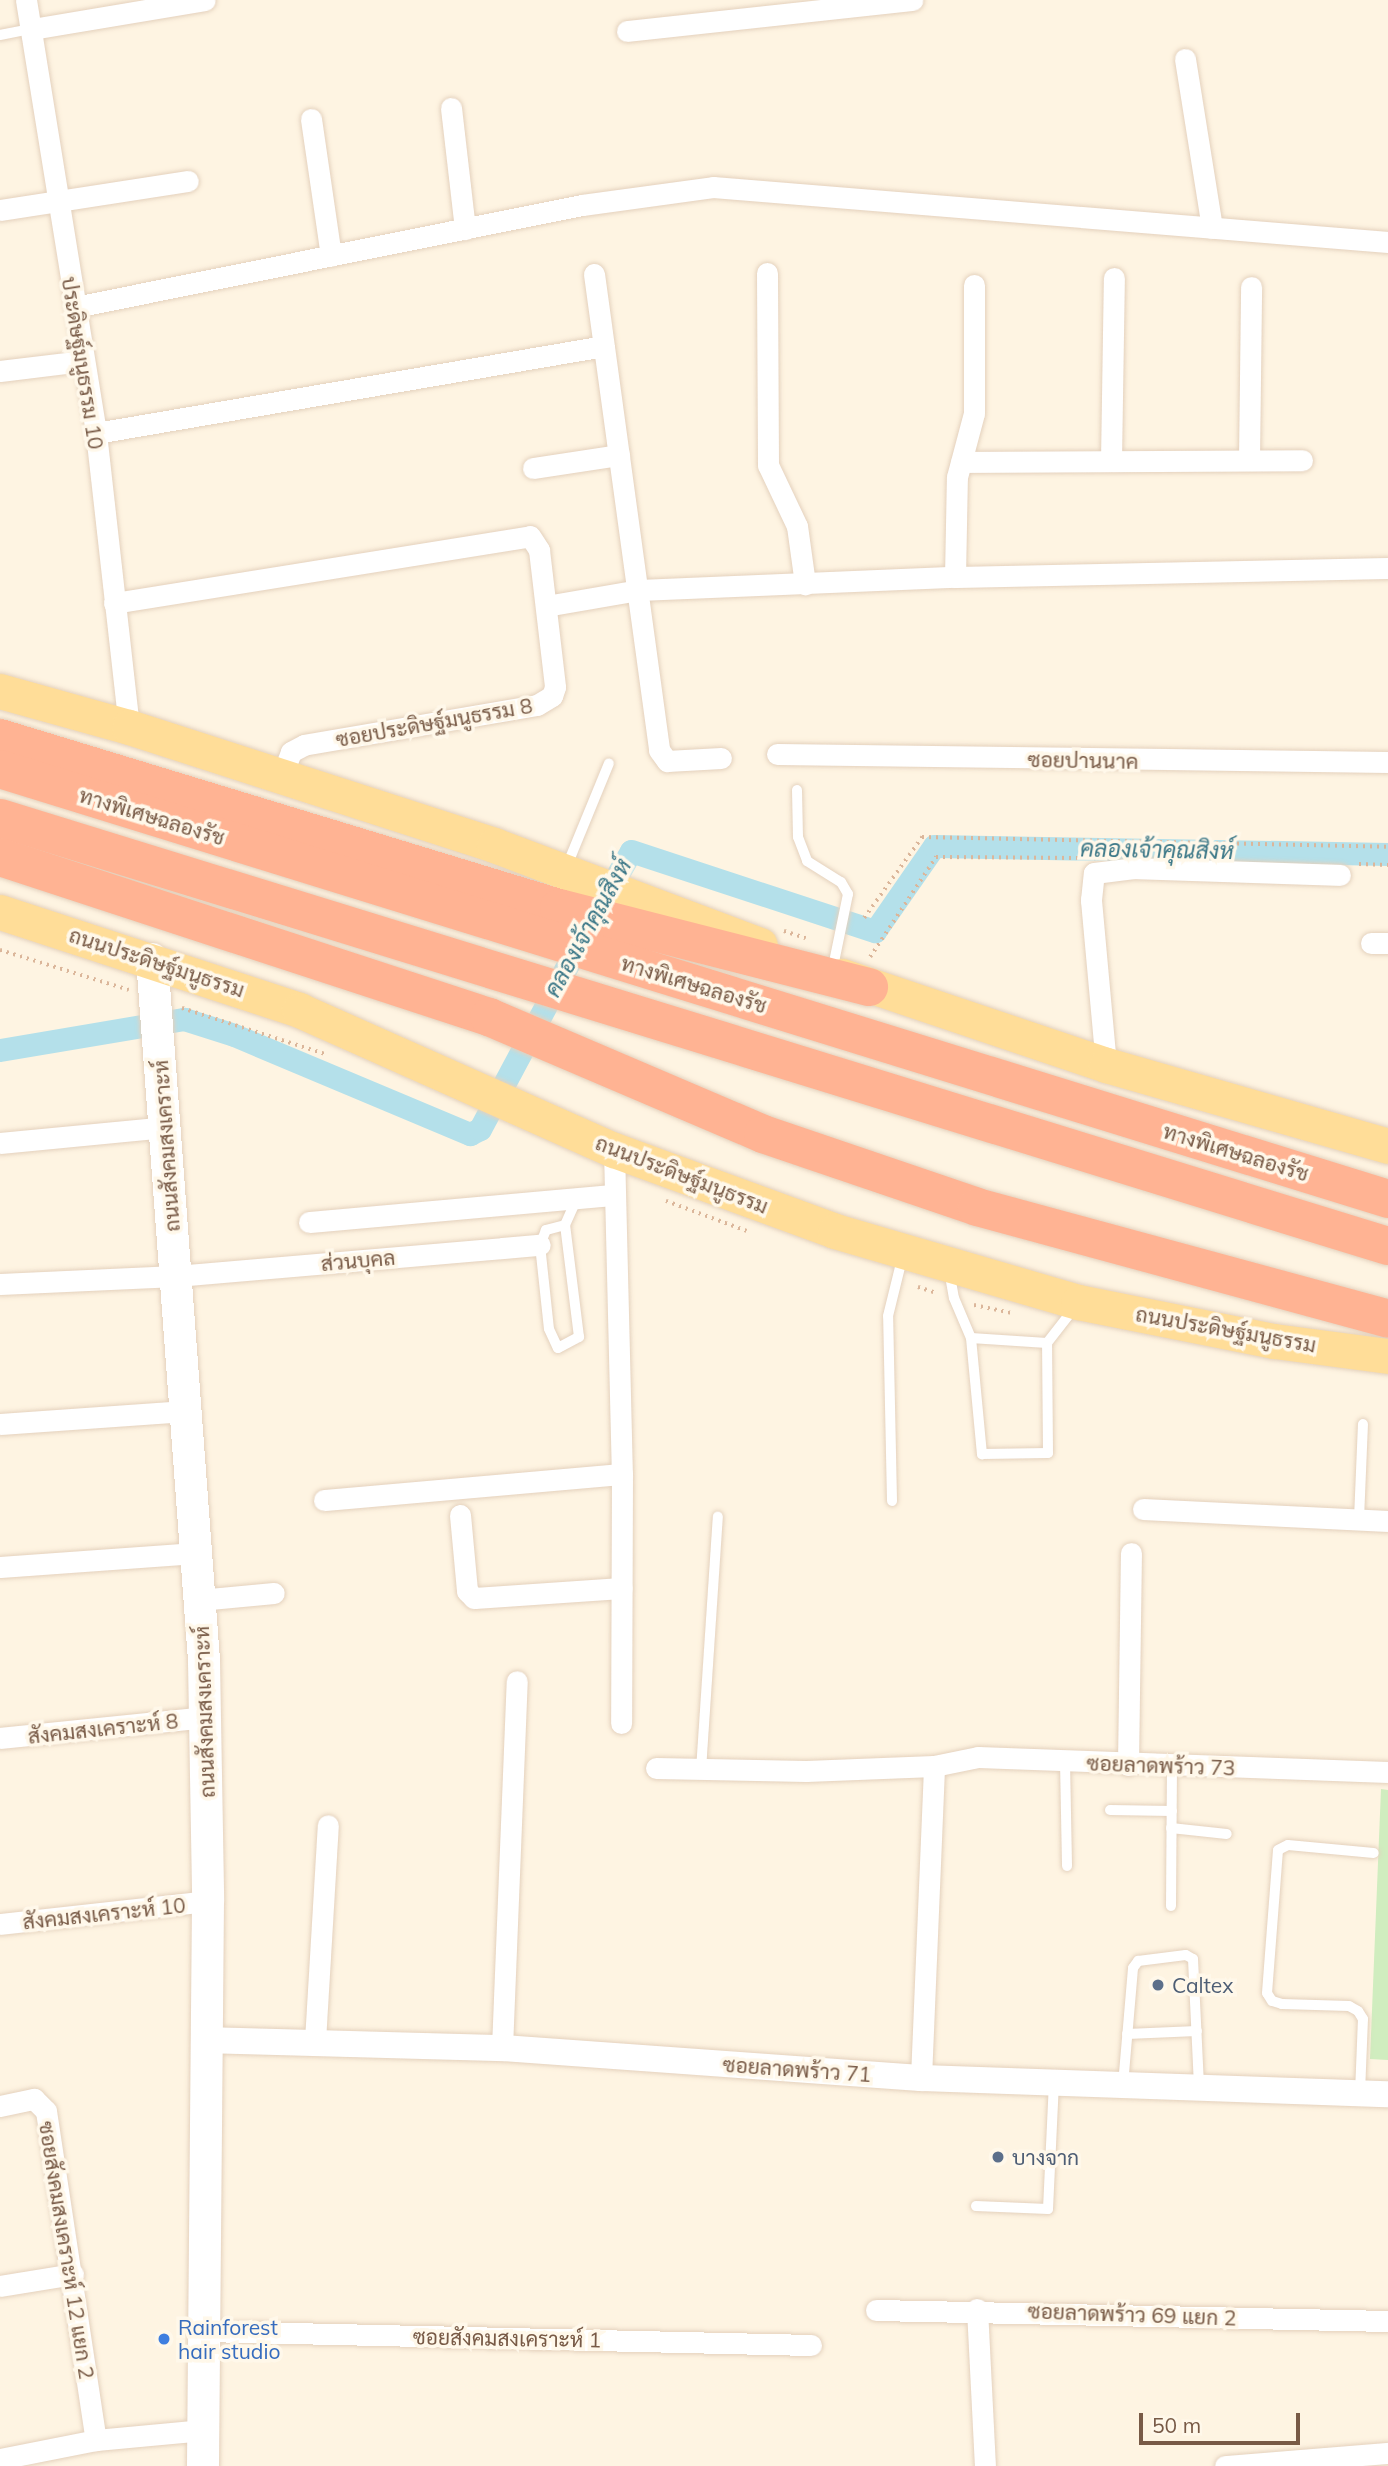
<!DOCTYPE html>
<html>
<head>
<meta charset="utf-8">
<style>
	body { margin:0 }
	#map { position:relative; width:1388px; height:2466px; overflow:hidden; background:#fef4e2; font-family:Mulish,Sarabun,sans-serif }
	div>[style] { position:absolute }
	.green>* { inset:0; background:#d0edbf }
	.canal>* { height:23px; margin:-11.5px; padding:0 11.5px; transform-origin:11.5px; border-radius:11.5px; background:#b4e0ea }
	.path>* { height:3.5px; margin-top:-1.75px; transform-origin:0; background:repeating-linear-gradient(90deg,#dbb69a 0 2px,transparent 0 7px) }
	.roads { filter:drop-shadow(0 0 2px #e4d1bd) drop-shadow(0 0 2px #e4d1bd) }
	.service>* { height:10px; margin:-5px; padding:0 5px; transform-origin:5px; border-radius:5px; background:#fff }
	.minor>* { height:21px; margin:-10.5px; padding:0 10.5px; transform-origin:10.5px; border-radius:10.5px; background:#fff }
	.tertiary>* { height:26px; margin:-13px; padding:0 13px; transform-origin:13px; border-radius:13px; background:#fff }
	.secondary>* { height:32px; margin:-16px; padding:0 16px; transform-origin:16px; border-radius:16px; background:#fff }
	.primary>* { height:35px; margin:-17.5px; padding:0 17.5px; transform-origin:17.5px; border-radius:17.5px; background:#ffdd98 }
	.motorway>* { height:38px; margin:-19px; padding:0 19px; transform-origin:19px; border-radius:19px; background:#ffb393 }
	.dots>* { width:19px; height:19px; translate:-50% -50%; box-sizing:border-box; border:4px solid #fff8ea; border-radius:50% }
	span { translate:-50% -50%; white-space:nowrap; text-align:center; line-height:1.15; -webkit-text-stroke:7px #fff8ea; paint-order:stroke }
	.street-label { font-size:21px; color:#785a46 }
	.service-label { font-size:21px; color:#4e5e75 }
	.left { translate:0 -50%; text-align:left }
	.shop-label { font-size:21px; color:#366cbe }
	.water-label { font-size:23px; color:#3b7787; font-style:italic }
	.scale { position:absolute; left:1139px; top:2413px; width:161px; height:32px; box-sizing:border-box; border:4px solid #785a46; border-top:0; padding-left:9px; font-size:21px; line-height:24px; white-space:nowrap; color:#785a46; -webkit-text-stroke:5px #fff8ea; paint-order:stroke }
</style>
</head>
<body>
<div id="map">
	<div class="green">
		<i style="clip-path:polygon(1381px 1789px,1388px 1790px,1388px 2060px,1370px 2059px)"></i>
	</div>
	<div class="canal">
		<i style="left:603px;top:900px;width:56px;rotate:-60.3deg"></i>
		<i style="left:631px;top:851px;width:257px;rotate:18.2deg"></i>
		<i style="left:875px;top:931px;width:103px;rotate:-55.2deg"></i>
		<i style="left:934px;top:846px;width:454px;rotate:1deg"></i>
		<i style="left:0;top:1050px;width:187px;rotate:-9.6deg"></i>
		<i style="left:184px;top:1019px;width:52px;rotate:17.7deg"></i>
		<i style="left:234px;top:1035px;width:256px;rotate:22.8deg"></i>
		<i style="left:470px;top:1134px;width:11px;rotate:-27deg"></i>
		<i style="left:480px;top:1129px;width:214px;rotate:-61.9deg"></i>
	</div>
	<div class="path">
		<i style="left:1359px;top:864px;width:29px;rotate:2deg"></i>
		<i style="left:864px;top:918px;width:100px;rotate:-54.4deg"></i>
		<i style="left:922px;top:837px;width:466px;rotate:1.2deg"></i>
		<i style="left:784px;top:931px;width:23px;rotate:18deg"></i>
		<i style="left:0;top:950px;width:135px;rotate:17.2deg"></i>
		<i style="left:870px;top:957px;width:120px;rotate:-56.6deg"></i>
		<i style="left:936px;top:857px;width:142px;rotate:0.4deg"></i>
		<i style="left:182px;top:1008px;width:150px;rotate:17.8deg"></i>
		<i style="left:666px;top:1201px;width:86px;rotate:20.3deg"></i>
		<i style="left:918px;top:1287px;width:20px;rotate:18deg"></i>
		<i style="left:974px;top:1305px;width:38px;rotate:12deg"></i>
	</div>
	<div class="roads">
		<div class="service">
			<i style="left:0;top:35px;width:33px;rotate:-11deg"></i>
			<i style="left:797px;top:790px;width:47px;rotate:88.8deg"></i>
			<i style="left:798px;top:837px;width:26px;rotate:69deg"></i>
			<i style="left:807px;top:861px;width:40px;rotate:32deg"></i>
			<i style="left:841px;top:882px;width:14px;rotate:60deg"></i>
			<i style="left:848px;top:894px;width:80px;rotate:101.6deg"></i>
			<i style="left:566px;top:868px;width:113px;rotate:-67.7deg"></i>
			<i style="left:565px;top:1225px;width:20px;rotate:165deg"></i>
			<i style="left:546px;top:1230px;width:16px;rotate:112deg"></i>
			<i style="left:540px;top:1245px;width:84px;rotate:83.9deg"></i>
			<i style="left:549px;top:1329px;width:21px;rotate:65deg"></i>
			<i style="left:558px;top:1348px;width:24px;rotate:-28deg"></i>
			<i style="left:579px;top:1337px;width:113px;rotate:-97.1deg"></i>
			<i style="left:565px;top:1225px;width:30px;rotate:-66deg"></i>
			<i style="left:949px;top:1270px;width:28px;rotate:80deg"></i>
			<i style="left:954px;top:1298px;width:43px;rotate:67deg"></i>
			<i style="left:971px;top:1338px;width:76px;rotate:3.8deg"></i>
			<i style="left:1047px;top:1343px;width:46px;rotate:-52.1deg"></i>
			<i style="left:971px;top:1338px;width:117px;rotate:84.6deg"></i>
			<i style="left:982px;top:1454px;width:66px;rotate:-0.9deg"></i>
			<i style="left:1048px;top:1453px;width:110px;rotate:-90.5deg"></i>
			<i style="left:892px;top:1501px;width:185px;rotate:-91.2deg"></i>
			<i style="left:888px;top:1316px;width:63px;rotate:-76.2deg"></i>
			<i style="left:1359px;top:1519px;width:95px;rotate:-87.6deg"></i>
			<i style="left:1065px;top:1761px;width:105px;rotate:88.9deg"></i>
			<i style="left:701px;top:1770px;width:254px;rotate:-86.2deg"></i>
			<i style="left:1110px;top:1810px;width:62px;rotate:0.9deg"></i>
			<i style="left:1171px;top:1828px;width:56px;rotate:6.1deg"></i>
			<i style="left:1171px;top:1906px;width:140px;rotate:-89.6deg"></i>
			<i style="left:1127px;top:2034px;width:70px;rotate:-2.5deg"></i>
			<i style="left:1123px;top:2085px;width:117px;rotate:-85.1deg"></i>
			<i style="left:1133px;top:1968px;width:9px;rotate:-54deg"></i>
			<i style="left:1138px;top:1961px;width:48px;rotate:-7.1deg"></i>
			<i style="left:1186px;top:1955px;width:8px;rotate:30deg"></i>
			<i style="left:1193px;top:1959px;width:128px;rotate:87.3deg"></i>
			<i style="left:1360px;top:2093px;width:74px;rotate:-87.7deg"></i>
			<i style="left:1363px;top:2019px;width:9px;rotate:-122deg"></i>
			<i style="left:1358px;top:2011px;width:10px;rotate:-151deg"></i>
			<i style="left:1349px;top:2006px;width:67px;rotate:-178.3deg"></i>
			<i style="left:1282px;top:2004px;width:10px;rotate:-163deg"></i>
			<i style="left:1272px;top:2001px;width:9px;rotate:-122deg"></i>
			<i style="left:1267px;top:1993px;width:143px;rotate:-85.6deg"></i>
			<i style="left:1278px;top:1850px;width:11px;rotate:-27deg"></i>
			<i style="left:1288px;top:1845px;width:86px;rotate:5.3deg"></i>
			<i style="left:976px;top:2206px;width:72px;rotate:2.4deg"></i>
			<i style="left:1048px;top:2209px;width:127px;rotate:-87.3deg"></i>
		</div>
		<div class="minor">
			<i style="left:26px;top:0;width:439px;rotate:80.8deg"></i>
			<i style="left:96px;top:433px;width:296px;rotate:83.6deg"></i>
			<i style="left:32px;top:29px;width:175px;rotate:-9.5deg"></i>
			<i style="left:627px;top:31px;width:287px;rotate:-6.2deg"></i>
			<i style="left:1185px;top:59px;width:171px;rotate:80.9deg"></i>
			<i style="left:451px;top:108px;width:122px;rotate:83.4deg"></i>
			<i style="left:311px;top:119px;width:138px;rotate:81.7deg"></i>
			<i style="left:0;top:210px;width:190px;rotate:-8.8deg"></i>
			<i style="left:767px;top:273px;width:192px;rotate:89.7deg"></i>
			<i style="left:768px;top:465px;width:68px;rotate:64.6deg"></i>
			<i style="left:797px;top:526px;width:59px;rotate:82.1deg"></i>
			<i style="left:594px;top:274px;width:480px;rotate:82.2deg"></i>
			<i style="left:659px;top:750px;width:14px;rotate:54deg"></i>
			<i style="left:667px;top:761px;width:54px;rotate:-3.2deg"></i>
			<i style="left:75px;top:307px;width:517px;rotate:-11.38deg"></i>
			<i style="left:582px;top:205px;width:132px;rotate:-7.8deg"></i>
			<i style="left:713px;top:187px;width:677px;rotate:4.66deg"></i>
			<i style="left:0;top:371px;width:84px;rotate:-6.9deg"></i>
			<i style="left:96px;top:433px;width:515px;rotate:-9.72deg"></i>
			<i style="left:1249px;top:460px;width:173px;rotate:-89.3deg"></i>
			<i style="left:1111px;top:461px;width:183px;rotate:-89.1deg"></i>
			<i style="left:961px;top:462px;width:341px;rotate:-0.3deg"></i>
			<i style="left:533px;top:468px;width:87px;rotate:-8.6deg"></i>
			<i style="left:955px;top:577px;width:100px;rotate:-88.9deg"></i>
			<i style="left:957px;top:477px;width:66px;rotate:-75.1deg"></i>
			<i style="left:974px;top:413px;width:128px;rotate:-90deg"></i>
			<i style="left:114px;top:603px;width:421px;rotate:-9.1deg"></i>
			<i style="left:530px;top:536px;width:17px;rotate:57deg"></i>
			<i style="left:539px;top:550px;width:138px;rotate:83.3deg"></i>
			<i style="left:555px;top:687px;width:9px;rotate:108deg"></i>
			<i style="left:552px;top:696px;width:17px;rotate:149deg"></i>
			<i style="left:537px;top:705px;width:236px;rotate:170.3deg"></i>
			<i style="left:304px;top:745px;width:15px;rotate:152deg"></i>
			<i style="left:291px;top:752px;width:25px;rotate:111deg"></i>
			<i style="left:546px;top:606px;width:94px;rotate:-9.8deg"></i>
			<i style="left:639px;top:590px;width:316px;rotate:-2.4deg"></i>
			<i style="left:955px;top:577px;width:433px;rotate:-1.2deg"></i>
			<i style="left:777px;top:754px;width:611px;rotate:0.75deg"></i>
			<i style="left:1371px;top:943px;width:17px"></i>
			<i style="left:1106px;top:1065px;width:166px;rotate:-95.2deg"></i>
			<i style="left:1091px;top:900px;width:27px;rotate:-84deg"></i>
			<i style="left:1094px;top:873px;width:40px;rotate:-7.1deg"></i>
			<i style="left:1134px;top:868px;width:206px;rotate:1.9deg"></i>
			<i style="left:0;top:1143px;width:166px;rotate:-5.5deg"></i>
			<i style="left:614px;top:1150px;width:324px;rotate:88.6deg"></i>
			<i style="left:622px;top:1474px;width:249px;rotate:90.2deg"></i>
			<i style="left:309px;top:1222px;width:305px;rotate:-5.1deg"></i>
			<i style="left:0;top:1284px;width:176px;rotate:-2.6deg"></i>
			<i style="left:176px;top:1276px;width:365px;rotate:-4.9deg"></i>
			<i style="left:0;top:1424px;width:186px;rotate:-4deg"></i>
			<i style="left:324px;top:1500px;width:299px;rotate:-5deg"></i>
			<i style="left:1143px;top:1509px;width:245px;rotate:2.8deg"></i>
			<i style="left:460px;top:1515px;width:76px;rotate:84.7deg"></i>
			<i style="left:467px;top:1591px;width:10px;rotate:45deg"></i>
			<i style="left:474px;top:1598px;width:148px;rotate:-3.9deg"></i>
			<i style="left:0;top:1567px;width:196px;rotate:-4.1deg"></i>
			<i style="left:199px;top:1600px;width:75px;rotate:-5.3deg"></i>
			<i style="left:0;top:1738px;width:207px;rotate:-5.8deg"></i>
			<i style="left:1128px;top:1765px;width:212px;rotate:-89.2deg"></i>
			<i style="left:656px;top:1768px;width:150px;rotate:1.1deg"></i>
			<i style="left:806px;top:1771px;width:128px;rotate:-2.2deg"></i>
			<i style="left:934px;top:1766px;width:45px;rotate:-11.6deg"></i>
			<i style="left:978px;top:1757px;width:410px;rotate:2.1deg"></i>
			<i style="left:0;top:1924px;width:209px;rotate:-6.3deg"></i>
			<i style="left:315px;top:2041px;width:216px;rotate:-86.6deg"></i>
			<i style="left:502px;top:2048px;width:367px;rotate:-87.7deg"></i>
			<i style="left:921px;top:2078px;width:312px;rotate:-87.6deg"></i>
			<i style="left:0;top:2106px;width:35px;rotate:-12deg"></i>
			<i style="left:34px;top:2099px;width:17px;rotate:45deg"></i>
			<i style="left:46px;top:2111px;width:333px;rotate:81.4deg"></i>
			<i style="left:0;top:2286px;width:74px;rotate:-9.3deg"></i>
			<i style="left:977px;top:2309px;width:157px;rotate:87.1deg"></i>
			<i style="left:876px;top:2310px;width:512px;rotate:1.23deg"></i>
			<i style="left:204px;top:2331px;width:607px;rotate:1.32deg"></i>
			<i style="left:0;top:2459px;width:98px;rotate:-11.2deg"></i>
			<i style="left:96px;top:2440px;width:108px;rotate:-5.3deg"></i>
			<i style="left:1225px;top:2466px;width:164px;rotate:-4.6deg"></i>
		</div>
		<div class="tertiary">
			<i style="left:207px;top:2040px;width:295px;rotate:1.6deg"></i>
			<i style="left:502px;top:2048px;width:420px;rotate:4.1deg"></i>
			<i style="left:921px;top:2078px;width:467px;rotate:2deg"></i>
		</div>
		<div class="secondary">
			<i style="left:152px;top:959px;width:704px;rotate:85.76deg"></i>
			<i style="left:204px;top:1661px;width:240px;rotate:89deg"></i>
			<i style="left:208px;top:1901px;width:565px;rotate:90.51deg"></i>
		</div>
		<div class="primary">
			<i style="left:0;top:691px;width:134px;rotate:15.6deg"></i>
			<i style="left:129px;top:727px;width:384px;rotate:17.9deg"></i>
			<i style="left:494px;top:845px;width:284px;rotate:20.6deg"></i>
			<i style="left:0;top:912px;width:315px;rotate:18.1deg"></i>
			<i style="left:299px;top:1010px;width:345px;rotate:24deg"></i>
			<i style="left:614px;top:1150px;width:235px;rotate:20.1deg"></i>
			<i style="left:835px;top:1231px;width:253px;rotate:16.3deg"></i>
			<i style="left:1078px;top:1302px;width:200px;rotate:11.3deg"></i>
			<i style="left:1274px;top:1341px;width:115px;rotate:7.5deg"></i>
			<i style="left:842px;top:976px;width:279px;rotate:18.6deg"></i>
			<i style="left:1106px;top:1065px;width:293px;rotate:16deg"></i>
		</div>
		<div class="motorway">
			<i style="left:0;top:738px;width:584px;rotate:16.92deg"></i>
			<i style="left:559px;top:908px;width:320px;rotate:14.3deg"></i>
			<i style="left:0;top:769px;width:1453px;rotate:17.21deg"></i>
			<i style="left:0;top:818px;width:1452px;rotate:17.14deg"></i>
			<i style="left:0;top:857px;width:515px;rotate:18.12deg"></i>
			<i style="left:489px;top:1017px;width:298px;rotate:23.1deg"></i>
			<i style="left:763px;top:1134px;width:226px;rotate:18.8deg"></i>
			<i style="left:977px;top:1207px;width:426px;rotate:15.2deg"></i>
		</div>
	</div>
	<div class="dots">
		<i style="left:1158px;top:1985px;background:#5c6f8a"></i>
		<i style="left:998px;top:2157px;background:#5c6f8a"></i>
		<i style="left:164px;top:2339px;background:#3f7fe0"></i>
	</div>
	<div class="street-label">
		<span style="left:83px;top:363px;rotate:81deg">ประดิษฐ์มนูธรรม 10</span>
		<span style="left:434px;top:722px;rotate:-10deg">ซอยประดิษฐ์มนูธรรม 8</span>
		<span style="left:1083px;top:760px;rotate:1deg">ซอยปานนาค</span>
		<span style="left:152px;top:816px;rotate:17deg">ทางพิเศษฉลองรัช</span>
		<span style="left:157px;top:962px;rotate:18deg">ถนนประดิษฐ์มนูธรรม</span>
		<span style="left:694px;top:984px;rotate:17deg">ทางพิเศษฉลองรัช</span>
		<span style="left:166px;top:1146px;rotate:-94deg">ถนนสังคมสงเคราะห์</span>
		<span style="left:1236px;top:1152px;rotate:17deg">ทางพิเศษฉลองรัช</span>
		<span style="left:682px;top:1174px;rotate:21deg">ถนนประดิษฐ์มนูธรรม</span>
		<span style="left:358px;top:1260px;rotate:-5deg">ส่วนบุคล</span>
		<span style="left:1226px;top:1329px;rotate:10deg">ถนนประดิษฐ์มนูธรรม</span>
		<span style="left:204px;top:1712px;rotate:-92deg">ถนนสังคมสงเคราะห์</span>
		<span style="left:103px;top:1728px;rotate:-6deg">สังคมสงเคราะห์ 8</span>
		<span style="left:1161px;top:1765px;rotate:2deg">ซอยลาดพร้าว 73</span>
		<span style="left:104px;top:1913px;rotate:-6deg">สังคมสงเคราะห์ 10</span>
		<span style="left:797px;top:2069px;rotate:4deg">ซอยลาดพร้าว 71</span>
		<span style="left:67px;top:2250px;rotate:81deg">ซอยสังคมสงเคราะห์ 12 แยก 2</span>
		<span style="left:1132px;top:2314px;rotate:2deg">ซอยลาดพร้าว 69 แยก 2</span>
		<span style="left:507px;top:2338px;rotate:1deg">ซอยสังคมสงเคราะห์ 1</span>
	</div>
	<div class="service-label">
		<span class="left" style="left:1172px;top:1985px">Caltex</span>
		<span class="left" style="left:1012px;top:2157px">บางจาก</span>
	</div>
	<div class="shop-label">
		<span class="left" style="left:178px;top:2339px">Rainforest<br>hair studio</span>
	</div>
	<div class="water-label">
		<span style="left:1157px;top:850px;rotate:1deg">คลองเจ้าคุณสิงห์</span>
		<span style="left:588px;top:928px;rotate:-61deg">คลองเจ้าคุณสิงห์</span>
	</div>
	<div class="scale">50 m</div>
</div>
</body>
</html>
